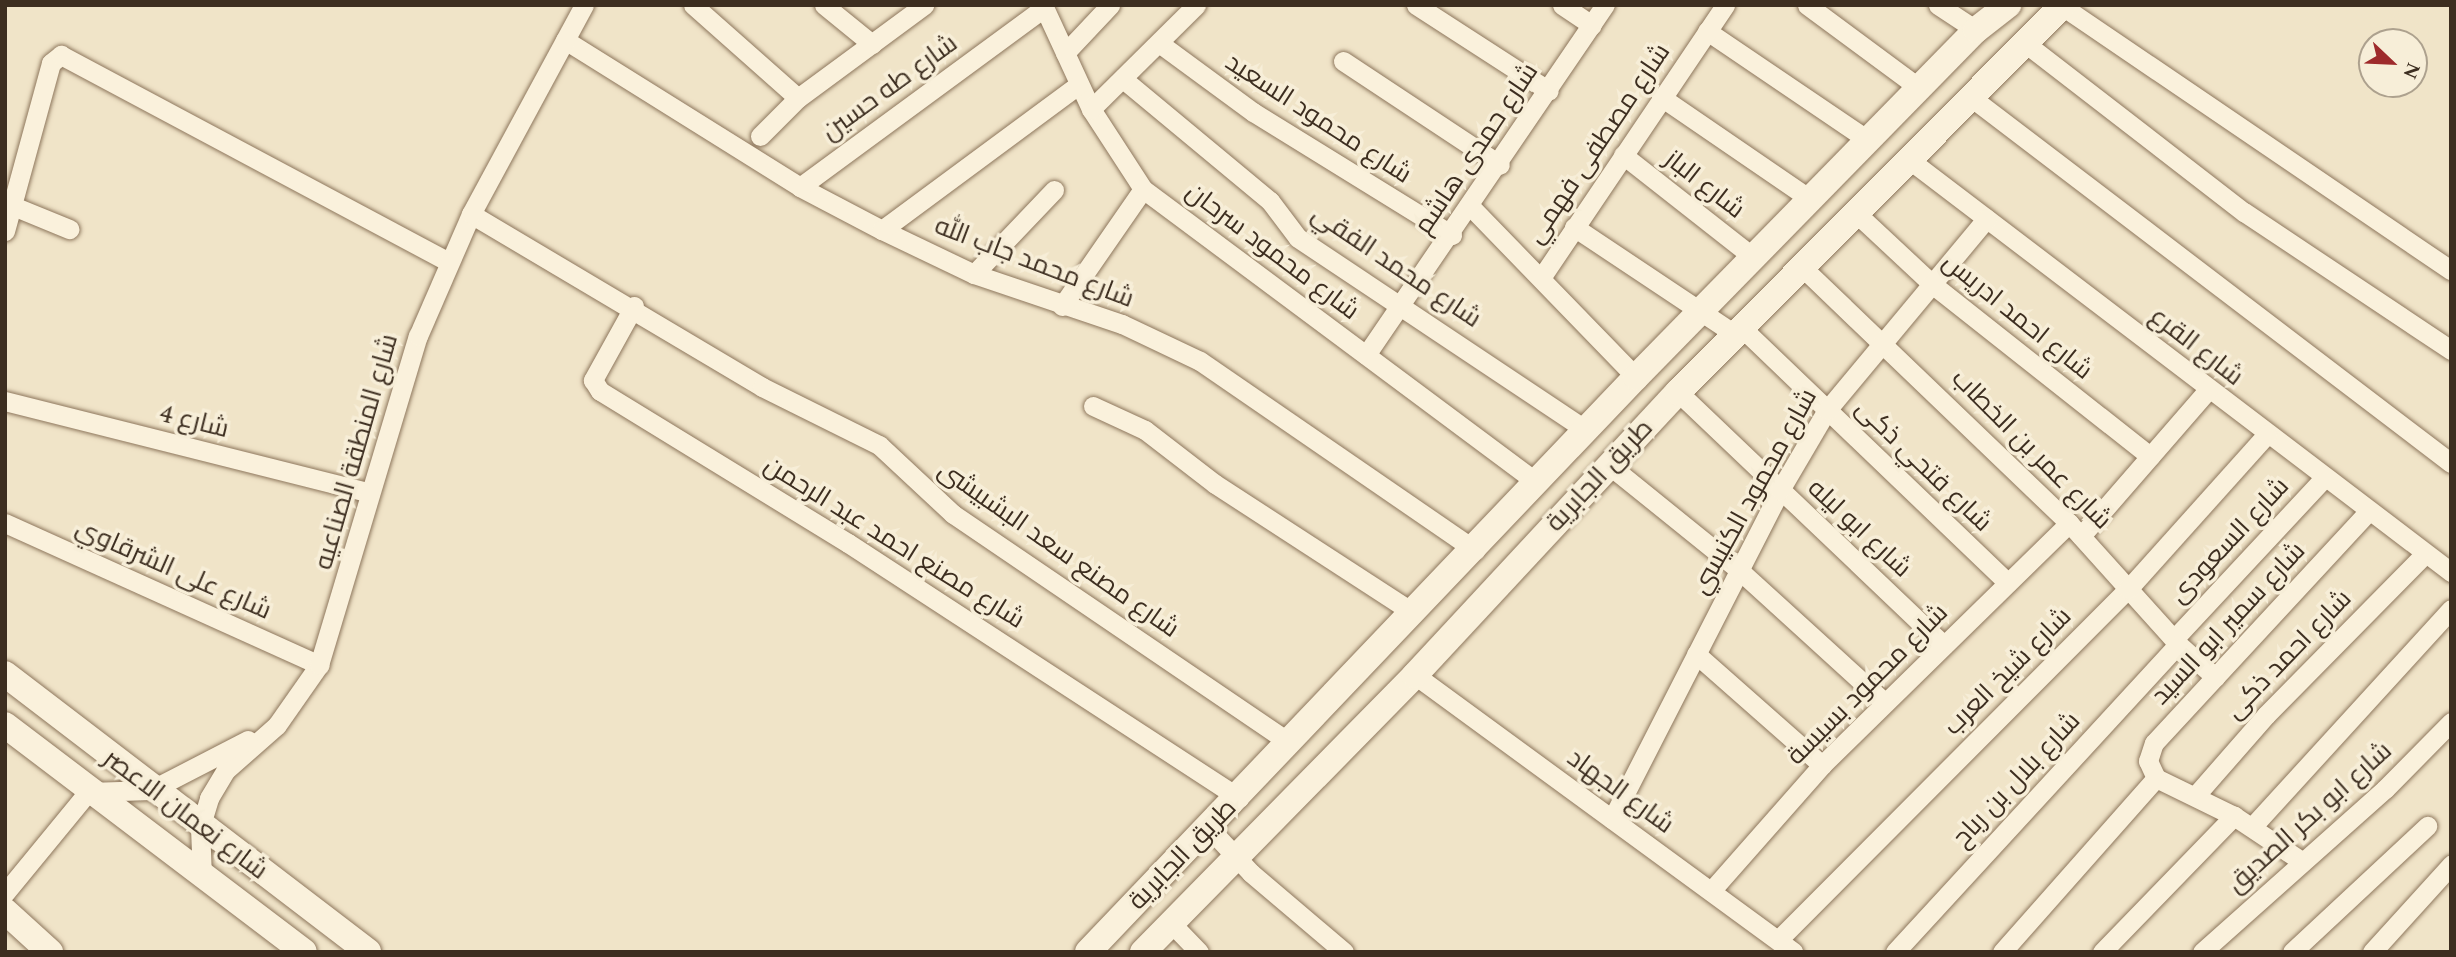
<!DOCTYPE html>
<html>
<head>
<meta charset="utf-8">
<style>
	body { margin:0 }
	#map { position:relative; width:2456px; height:957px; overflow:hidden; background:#f0e4c8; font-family:Spectral,Cairo,serif }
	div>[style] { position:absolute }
	.roads { filter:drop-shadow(0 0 2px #8d765c) drop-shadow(0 0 2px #8d765c) }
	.street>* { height:19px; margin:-9.5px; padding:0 9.5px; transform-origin:9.5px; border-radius:9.5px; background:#faf1dc }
	.secondary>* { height:26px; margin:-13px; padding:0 13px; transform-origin:13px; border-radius:13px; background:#faf1dc }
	span { translate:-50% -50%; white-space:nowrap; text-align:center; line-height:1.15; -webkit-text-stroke:7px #f7eed8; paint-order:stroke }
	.street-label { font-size:26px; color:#3d2e20 }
	.frame { position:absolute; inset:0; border:7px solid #3d2e20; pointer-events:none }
	.north { position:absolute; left:2358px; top:28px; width:70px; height:70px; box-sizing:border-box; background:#f7eed8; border:2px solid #ada18e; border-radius:50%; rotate:113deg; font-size:19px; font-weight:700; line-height:28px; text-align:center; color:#3d2e20 }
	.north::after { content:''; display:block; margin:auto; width:24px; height:32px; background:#9e2a2b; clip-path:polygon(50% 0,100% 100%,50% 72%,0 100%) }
</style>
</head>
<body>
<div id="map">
	<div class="roads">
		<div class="street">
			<i style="left:693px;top:5px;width:140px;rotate:41.5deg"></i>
			<i style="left:824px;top:5px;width:62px;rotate:39.1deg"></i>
			<i style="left:1043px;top:5px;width:115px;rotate:65.2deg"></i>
			<i style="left:1091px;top:109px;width:95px;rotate:57deg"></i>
			<i style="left:1143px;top:189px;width:492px;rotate:36.7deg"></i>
			<i style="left:1416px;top:5px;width:158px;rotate:32.9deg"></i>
			<i style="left:1562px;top:5px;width:36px;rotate:34deg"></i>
			<i style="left:1807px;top:5px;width:139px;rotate:36.5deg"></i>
			<i style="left:1938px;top:5px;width:45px;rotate:33.3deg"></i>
			<i style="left:2062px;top:6px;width:470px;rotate:34.2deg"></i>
			<i style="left:1707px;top:31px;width:194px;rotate:34.1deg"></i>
			<i style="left:565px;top:40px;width:277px;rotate:32deg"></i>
			<i style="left:800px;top:187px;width:93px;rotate:27.7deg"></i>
			<i style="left:882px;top:230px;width:102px;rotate:25.6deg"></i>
			<i style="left:974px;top:274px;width:156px;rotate:18.7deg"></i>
			<i style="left:1122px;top:324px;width:86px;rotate:25.4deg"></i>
			<i style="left:1200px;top:361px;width:334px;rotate:34.5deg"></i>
			<i style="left:1159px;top:43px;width:117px;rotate:36.3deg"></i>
			<i style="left:1253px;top:112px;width:234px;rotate:31.7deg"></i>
			<i style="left:2025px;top:43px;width:277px;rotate:37.7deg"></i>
			<i style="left:2244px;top:212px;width:249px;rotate:33.7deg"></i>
			<i style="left:1065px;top:53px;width:66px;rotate:-46.8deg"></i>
			<i style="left:1343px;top:61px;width:188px;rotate:33.5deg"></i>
			<i style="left:1123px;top:79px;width:191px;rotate:39.7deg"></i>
			<i style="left:1270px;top:201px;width:46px;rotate:52.9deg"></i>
			<i style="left:1298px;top:238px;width:346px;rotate:33.7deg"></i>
			<i style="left:1661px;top:97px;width:181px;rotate:34.4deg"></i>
			<i style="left:1972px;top:98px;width:602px;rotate:37.31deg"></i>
			<i style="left:1091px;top:109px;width:148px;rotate:-44.7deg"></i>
			<i style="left:760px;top:136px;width:54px;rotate:-45deg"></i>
			<i style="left:798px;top:98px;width:157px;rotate:-36.4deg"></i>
			<i style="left:1623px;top:155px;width:165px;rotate:38.1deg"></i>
			<i style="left:1911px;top:161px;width:679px;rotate:37.28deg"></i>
			<i style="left:800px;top:187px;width:303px;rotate:-36.3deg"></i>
			<i style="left:13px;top:206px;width:61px;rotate:22.3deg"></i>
			<i style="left:1471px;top:207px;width:237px;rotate:45.9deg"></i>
			<i style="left:471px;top:214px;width:339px;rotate:30.7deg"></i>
			<i style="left:762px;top:387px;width:131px;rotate:26.4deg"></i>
			<i style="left:879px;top:445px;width:101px;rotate:43deg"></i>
			<i style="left:953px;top:514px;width:406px;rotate:34.2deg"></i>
			<i style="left:1857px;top:214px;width:103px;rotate:43deg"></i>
			<i style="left:1932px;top:284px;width:278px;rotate:38.3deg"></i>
			<i style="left:1574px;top:227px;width:195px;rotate:33.7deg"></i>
			<i style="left:882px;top:230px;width:245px;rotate:-36.5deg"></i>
			<i style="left:5px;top:231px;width:174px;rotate:-74.7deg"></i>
			<i style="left:51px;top:63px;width:13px;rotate:-39deg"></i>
			<i style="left:61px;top:55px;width:440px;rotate:28.1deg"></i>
			<i style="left:1803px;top:268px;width:368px;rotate:43.8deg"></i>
			<i style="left:2069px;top:523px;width:163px;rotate:48deg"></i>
			<i style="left:2178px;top:644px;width:50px;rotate:41.7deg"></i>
			<i style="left:974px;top:274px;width:116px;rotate:-46.4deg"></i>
			<i style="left:1541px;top:278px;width:329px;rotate:-56deg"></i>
			<i style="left:634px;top:306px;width:85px;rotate:119deg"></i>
			<i style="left:593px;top:380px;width:13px;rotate:58deg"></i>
			<i style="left:600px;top:391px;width:291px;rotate:31.5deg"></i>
			<i style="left:848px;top:543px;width:467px;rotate:33.1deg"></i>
			<i style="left:1062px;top:306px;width:142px;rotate:-55.3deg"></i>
			<i style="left:1742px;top:328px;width:368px;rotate:43.8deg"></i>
			<i style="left:1366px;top:355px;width:424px;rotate:-55.7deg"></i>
			<i style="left:1678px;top:392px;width:367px;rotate:43.6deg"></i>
			<i style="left:5px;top:401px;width:376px;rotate:14.1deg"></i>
			<i style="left:1093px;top:406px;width:57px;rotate:24.8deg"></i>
			<i style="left:1145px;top:430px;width:88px;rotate:37.6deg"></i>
			<i style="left:1215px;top:484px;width:237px;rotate:33deg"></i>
			<i style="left:1609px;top:465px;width:167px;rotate:38.9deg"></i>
			<i style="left:1739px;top:570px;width:197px;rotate:42.3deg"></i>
			<i style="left:5px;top:523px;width:345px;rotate:24.3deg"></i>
			<i style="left:2081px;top:536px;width:195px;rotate:-49deg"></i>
			<i style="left:2174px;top:639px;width:220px;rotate:-47deg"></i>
			<i style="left:1696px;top:654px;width:168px;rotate:41.4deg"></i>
			<i style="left:1415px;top:675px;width:469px;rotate:36.2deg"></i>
			<i style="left:2156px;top:778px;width:19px;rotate:-115deg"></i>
			<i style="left:2148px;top:761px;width:19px;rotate:-72deg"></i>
			<i style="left:2154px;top:743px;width:315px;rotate:-47.2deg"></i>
			<i style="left:2156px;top:778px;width:87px;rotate:26deg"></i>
			<i style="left:2234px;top:816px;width:79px;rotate:33.7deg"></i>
			<i style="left:2196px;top:795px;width:106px;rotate:-48.8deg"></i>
			<i style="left:2266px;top:715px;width:225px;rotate:-45.4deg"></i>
			<i style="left:1612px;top:819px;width:369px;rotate:-62.9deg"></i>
			<i style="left:1780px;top:490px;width:93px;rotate:-59.6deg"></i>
			<i style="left:1827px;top:410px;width:249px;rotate:-50.2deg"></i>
			<i style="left:2252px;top:827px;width:295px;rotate:-47.6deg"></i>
			<i style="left:1210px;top:829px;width:60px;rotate:47deg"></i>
			<i style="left:1251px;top:873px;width:122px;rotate:40.3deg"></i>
			<i style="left:202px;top:877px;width:49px;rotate:-92.3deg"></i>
			<i style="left:200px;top:828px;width:31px;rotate:-73deg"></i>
			<i style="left:209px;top:798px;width:31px;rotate:-59deg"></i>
			<i style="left:225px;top:771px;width:69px;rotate:-41.5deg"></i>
			<i style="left:277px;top:725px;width:73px;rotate:-55deg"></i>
			<i style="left:319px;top:665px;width:344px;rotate:-73.3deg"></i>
			<i style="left:418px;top:336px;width:133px;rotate:-66.5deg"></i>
			<i style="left:471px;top:214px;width:238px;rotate:-61.6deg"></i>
			<i style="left:1711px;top:891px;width:168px;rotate:-48.6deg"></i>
			<i style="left:1822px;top:765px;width:346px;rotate:-44.4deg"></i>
			<i style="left:5px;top:893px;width:131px;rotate:-50.6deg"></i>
			<i style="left:88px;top:792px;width:63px;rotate:-1.8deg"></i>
			<i style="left:151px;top:790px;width:109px;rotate:-27.3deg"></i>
			<i style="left:1171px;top:923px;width:40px;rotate:46deg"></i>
			<i style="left:1778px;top:940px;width:496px;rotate:-45.1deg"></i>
			<i style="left:2128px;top:589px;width:208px;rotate:-48.1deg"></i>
			<i style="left:1895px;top:952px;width:418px;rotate:-47.4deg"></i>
			<i style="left:2002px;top:952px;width:232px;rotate:-48.5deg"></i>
			<i style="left:2102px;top:952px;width:190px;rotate:-45.9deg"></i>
			<i style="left:2202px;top:952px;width:245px;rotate:-41.7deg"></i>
			<i style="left:2385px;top:789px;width:94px;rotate:-45.4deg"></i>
			<i style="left:2292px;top:952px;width:185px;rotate:-43deg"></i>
			<i style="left:2372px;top:952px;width:118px;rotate:-47.8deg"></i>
		</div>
		<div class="secondary">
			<i style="left:5px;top:674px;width:457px;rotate:37.4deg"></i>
			<i style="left:5px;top:725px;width:375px;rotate:37.2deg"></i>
			<i style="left:5px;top:911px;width:61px;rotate:42.3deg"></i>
			<i style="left:1088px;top:952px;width:794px;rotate:-46.38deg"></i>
			<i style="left:1636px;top:377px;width:486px;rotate:-45.6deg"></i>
			<i style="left:1976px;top:30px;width:41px;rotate:-38deg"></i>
			<i style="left:1143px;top:952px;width:388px;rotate:-45.5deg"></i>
			<i style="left:1415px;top:675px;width:386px;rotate:-47.1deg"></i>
			<i style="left:1678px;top:392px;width:546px;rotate:-45.15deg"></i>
		</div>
	</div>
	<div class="street-label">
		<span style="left:890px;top:88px;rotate:-36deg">شارع طه حسين</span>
		<span style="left:1318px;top:119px;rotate:33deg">شارع محمود السعيد</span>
		<span style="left:1599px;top:144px;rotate:-56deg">شارع مصطفى فهمي</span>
		<span style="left:1477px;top:149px;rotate:-56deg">شارع حمدى هاشم</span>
		<span style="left:1704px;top:185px;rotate:38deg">شارع الباز</span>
		<span style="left:1272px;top:252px;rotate:37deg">شارع محمود سرحان</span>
		<span style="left:1034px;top:263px;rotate:21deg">شارع محمد جاب الله</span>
		<span style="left:1396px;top:267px;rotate:34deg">شارع محمد الفقي</span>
		<span style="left:2017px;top:317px;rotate:39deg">شارع احمد ادريس</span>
		<span style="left:2196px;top:347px;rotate:38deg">شارع القرع</span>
		<span style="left:194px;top:422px;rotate:14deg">شارع 4</span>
		<span style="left:2031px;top:450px;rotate:45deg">شارع عمر بن الخطاب</span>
		<span style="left:357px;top:452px;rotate:-74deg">شارع المنطقة الصناعيه</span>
		<span style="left:1923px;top:466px;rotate:44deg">شارع فتحي ذكى</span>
		<span style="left:1600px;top:476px;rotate:-47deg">طريق الجابرية</span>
		<span style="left:1755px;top:492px;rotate:-61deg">شارع محمود الكنيسي</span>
		<span style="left:1859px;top:529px;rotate:43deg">شارع ابو ليله</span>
		<span style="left:2230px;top:541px;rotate:-47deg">شارع السعودى</span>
		<span style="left:894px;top:543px;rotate:32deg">شارع مصنع احمد عبد الرحمن</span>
		<span style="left:1058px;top:550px;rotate:35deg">شارع مصنع سعد البشبيشى</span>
		<span style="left:173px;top:570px;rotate:24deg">شارع على الشرقاوي</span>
		<span style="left:2229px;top:624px;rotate:-47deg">شارع سمير ابو السيد</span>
		<span style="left:2289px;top:655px;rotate:-46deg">شارع احمد ذكى</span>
		<span style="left:2008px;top:672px;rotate:-45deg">شارع شيخ العرب</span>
		<span style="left:1868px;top:685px;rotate:-45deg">شارع محمود بسيسة</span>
		<span style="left:2017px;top:780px;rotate:-47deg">شارع بلال بن رباح</span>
		<span style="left:1620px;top:792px;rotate:36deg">شارع الجهاد</span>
		<span style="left:185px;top:815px;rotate:37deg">شارع نعمان الاعصر</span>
		<span style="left:2310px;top:818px;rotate:-42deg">شارع ابو بكر الصديق</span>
		<span style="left:1183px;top:855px;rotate:-46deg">طريق الجابرية</span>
	</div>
	<div class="frame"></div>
	<div class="north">N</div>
</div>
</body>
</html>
